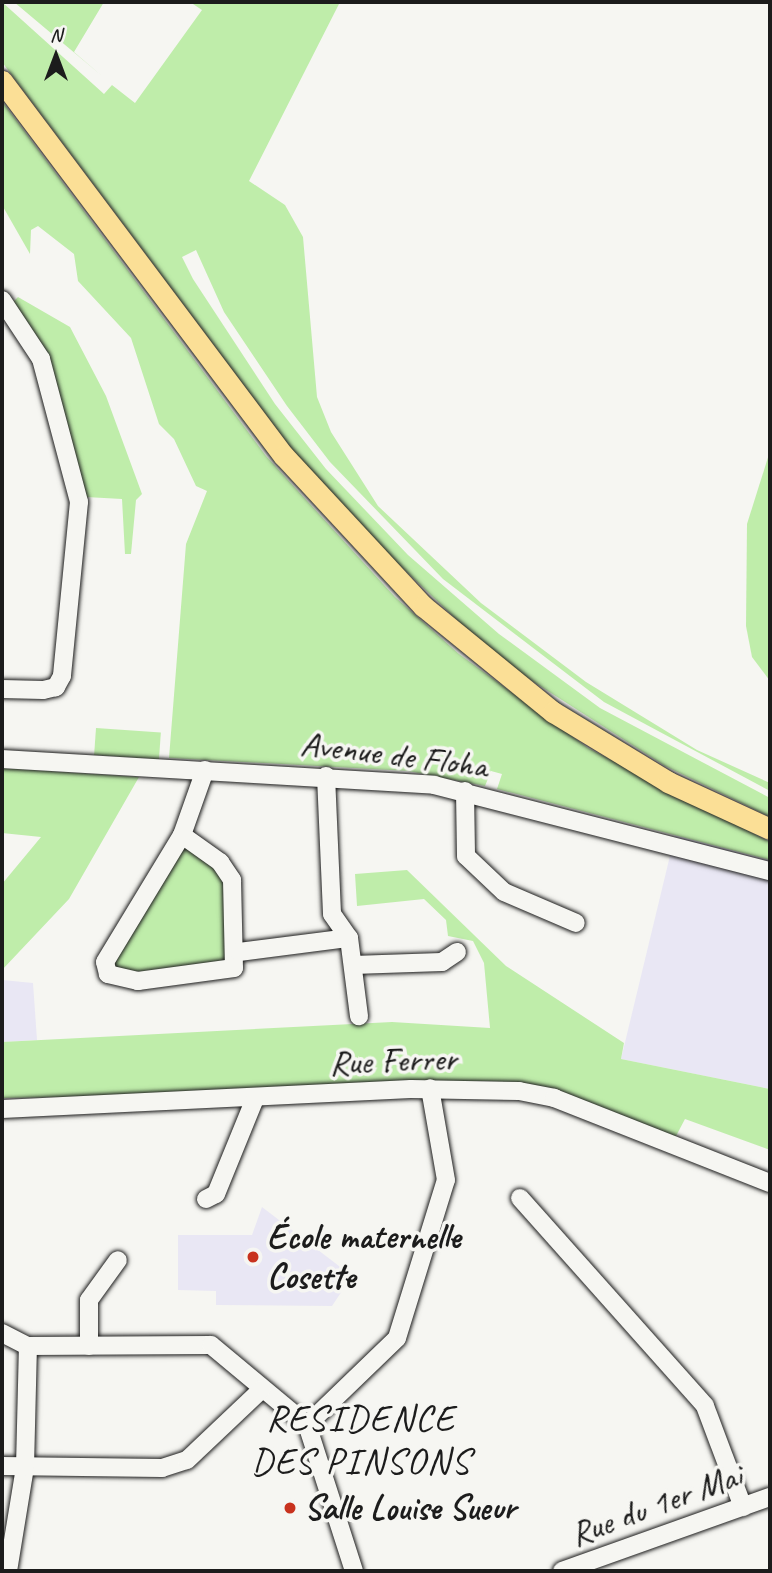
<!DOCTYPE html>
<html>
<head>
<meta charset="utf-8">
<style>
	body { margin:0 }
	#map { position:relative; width:772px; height:1573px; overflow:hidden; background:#f6f6f2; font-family:Caveat,sans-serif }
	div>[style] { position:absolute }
	.built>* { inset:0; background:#e9e7f4 }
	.green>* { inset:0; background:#bfedaa; transform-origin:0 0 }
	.roads { filter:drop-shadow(0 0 2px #1c1c1c) drop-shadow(0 0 2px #1c1c1c) }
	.minor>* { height:18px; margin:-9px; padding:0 9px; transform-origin:9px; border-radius:9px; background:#f6f6f2 }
	.major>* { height:21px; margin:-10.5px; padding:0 10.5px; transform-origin:10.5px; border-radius:10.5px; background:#fbdf96 }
	.dots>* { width:19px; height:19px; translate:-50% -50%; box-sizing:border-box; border:4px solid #f6f6f2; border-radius:50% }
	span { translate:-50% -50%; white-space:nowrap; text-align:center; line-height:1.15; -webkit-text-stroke:7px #f6f6f2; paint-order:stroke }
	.street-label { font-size:35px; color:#1c1c1c }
	.poi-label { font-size:35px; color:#1c1c1c; font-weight:700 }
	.left { translate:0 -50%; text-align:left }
	.neighbourhood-label { font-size:37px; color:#1c1c1c; letter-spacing:2px }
	.frame { position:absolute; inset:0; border:4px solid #1c1c1c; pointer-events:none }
	.north { position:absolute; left:21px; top:21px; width:70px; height:70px; -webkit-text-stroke:5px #f6f6f2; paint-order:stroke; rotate:0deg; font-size:19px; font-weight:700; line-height:28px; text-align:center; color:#1c1c1c }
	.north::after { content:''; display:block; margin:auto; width:24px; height:32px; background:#1c1c1c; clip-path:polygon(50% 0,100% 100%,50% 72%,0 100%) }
</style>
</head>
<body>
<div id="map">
	<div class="built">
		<i style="clip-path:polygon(675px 835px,770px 860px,770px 1089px,621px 1059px)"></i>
		<i style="clip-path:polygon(2px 980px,33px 983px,37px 1040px,2px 1042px)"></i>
		<i style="clip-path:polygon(262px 1207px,352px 1276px,332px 1306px,216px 1305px,216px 1291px,178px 1290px,178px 1235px,252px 1235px)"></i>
	</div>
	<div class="green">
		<i style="clip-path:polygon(2px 2px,104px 94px,112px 85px,135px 103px,202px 10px,190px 2px,339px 4px,249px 181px,285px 205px,303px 237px,317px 397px,331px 432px,378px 506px,481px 603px,586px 682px,697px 750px,770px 783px,770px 791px,604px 702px,443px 579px,330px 462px,287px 406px,224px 312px,196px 250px,182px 257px,193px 279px,275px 404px,326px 469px,408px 555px,499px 634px,600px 708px,770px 798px,770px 817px,665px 766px,498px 659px,327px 496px,2px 62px)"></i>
		<i style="clip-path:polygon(14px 2px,104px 2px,74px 52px,102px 76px)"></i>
		<i style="clip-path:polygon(2px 101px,266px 456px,395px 597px,459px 654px,588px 748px,770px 842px,770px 860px,497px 789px,502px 774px,491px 771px,485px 786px,408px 771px,169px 758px,186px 544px,207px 491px,196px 486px,174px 439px,159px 424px,131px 338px,78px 281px,74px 254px,38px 226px,31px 230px,30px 254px,2px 205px)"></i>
		<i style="clip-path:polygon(18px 297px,70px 327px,106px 396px,142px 494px,136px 500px,131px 554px,125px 554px,122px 499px,86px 497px,52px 367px,13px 302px)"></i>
		<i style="clip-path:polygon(770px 451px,770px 681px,752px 657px,746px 626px,747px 524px)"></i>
		<i style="left:96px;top:728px;width:65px;height:27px;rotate:4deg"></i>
		<i style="clip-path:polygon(2px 768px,139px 777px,69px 899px,2px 970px,2px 884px,41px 837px,2px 833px)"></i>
		<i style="clip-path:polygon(182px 835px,228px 871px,234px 968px,108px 974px)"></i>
		<i style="clip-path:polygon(407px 870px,506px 966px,624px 1043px,621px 1059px,770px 1089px,770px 1150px,685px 1119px,675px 1138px,520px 1083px,480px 1081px,243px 1095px,2px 1098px,2px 1042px,392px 1022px,490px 1028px,484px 963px,473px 941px,448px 936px,446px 920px,424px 899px,357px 906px,355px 874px)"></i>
	</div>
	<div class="roads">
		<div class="minor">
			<i style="left:2px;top:300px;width:71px;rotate:56.5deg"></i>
			<i style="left:41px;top:359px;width:148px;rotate:75.1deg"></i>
			<i style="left:79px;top:502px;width:175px;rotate:95.6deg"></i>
			<i style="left:62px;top:676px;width:13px;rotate:119deg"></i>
			<i style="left:56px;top:687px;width:13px;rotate:167deg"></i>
			<i style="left:43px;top:690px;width:41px;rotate:-178.6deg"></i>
			<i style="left:2px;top:759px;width:433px;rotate:3.4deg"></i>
			<i style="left:434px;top:785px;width:347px;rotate:14.4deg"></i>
			<i style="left:326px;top:776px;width:138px;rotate:87.5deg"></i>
			<i style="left:332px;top:914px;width:29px;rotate:55deg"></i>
			<i style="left:349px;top:938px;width:79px;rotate:82.7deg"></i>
			<i style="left:465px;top:791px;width:65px;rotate:89.1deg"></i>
			<i style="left:466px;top:856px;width:52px;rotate:43.5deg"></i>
			<i style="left:504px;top:892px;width:78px;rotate:23.3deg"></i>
			<i style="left:182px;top:835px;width:47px;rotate:35.4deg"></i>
			<i style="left:220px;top:862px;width:22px;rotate:56deg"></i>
			<i style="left:232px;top:880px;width:88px;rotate:88.7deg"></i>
			<i style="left:234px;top:968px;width:97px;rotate:172.3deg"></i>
			<i style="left:138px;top:981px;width:31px;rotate:-167deg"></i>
			<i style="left:108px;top:974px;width:12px;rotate:-104deg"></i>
			<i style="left:105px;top:962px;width:149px;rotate:-58.8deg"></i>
			<i style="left:182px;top:835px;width:69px;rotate:-70.5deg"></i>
			<i style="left:239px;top:952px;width:111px;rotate:-7.3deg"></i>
			<i style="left:353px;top:965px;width:89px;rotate:-1.9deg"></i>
			<i style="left:442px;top:962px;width:18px;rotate:-34deg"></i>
			<i style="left:2px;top:1109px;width:409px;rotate:-2.8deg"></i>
			<i style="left:411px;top:1089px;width:108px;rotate:1.1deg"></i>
			<i style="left:519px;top:1091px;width:36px;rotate:11deg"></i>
			<i style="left:554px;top:1098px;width:232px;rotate:21.5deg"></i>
			<i style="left:520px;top:1198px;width:278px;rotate:48.3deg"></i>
			<i style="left:705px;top:1406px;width:108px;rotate:69.4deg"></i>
			<i style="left:206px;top:1199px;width:11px;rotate:-27deg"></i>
			<i style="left:216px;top:1194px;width:100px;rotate:-67.8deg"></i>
			<i style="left:2px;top:1333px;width:29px;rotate:27deg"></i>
			<i style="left:28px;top:1346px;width:183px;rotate:-0.3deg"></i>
			<i style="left:211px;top:1345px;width:125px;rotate:39.8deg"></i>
			<i style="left:89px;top:1346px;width:46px;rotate:-90deg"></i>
			<i style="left:89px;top:1300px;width:49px;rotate:-54.1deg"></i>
			<i style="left:2px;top:1466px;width:160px;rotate:0.7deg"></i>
			<i style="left:162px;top:1468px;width:26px;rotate:-18deg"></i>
			<i style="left:187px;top:1460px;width:103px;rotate:-43.4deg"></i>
			<i style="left:8px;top:1571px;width:105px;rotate:-80.7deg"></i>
			<i style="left:25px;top:1467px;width:121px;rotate:-88.6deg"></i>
			<i style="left:354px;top:1571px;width:153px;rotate:-107.8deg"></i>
			<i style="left:307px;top:1425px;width:125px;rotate:-44deg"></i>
			<i style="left:397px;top:1338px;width:165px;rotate:-72.8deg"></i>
			<i style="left:446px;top:1180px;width:93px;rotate:-99.9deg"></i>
			<i style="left:562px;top:1571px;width:221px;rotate:-19.6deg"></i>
		</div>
		<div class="major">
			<i style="left:2px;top:81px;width:469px;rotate:53.1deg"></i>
			<i style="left:284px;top:456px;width:205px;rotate:47.2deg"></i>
			<i style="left:423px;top:606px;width:168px;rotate:39.2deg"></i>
			<i style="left:553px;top:712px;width:135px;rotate:31.3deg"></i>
			<i style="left:668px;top:782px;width:112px;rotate:24.7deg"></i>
		</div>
	</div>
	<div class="dots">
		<i style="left:253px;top:1257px;background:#c8321e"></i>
		<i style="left:290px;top:1508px;background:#c8321e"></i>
	</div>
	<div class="street-label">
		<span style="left:394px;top:755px;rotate:7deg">Avenue de Floha</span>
		<span style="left:393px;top:1061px;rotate:-2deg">Rue Ferrer</span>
		<span style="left:656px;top:1505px;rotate:-20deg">Rue du 1er Mai</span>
	</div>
	<div class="poi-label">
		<span class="left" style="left:267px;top:1257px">École maternelle<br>Cosette</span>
		<span class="left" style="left:304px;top:1508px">Salle Louise Sueur</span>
	</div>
	<div class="neighbourhood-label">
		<span style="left:361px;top:1440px">RESIDENCE<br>DES PINSONS</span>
	</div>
	<div class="frame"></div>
	<div class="north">N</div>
</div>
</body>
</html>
